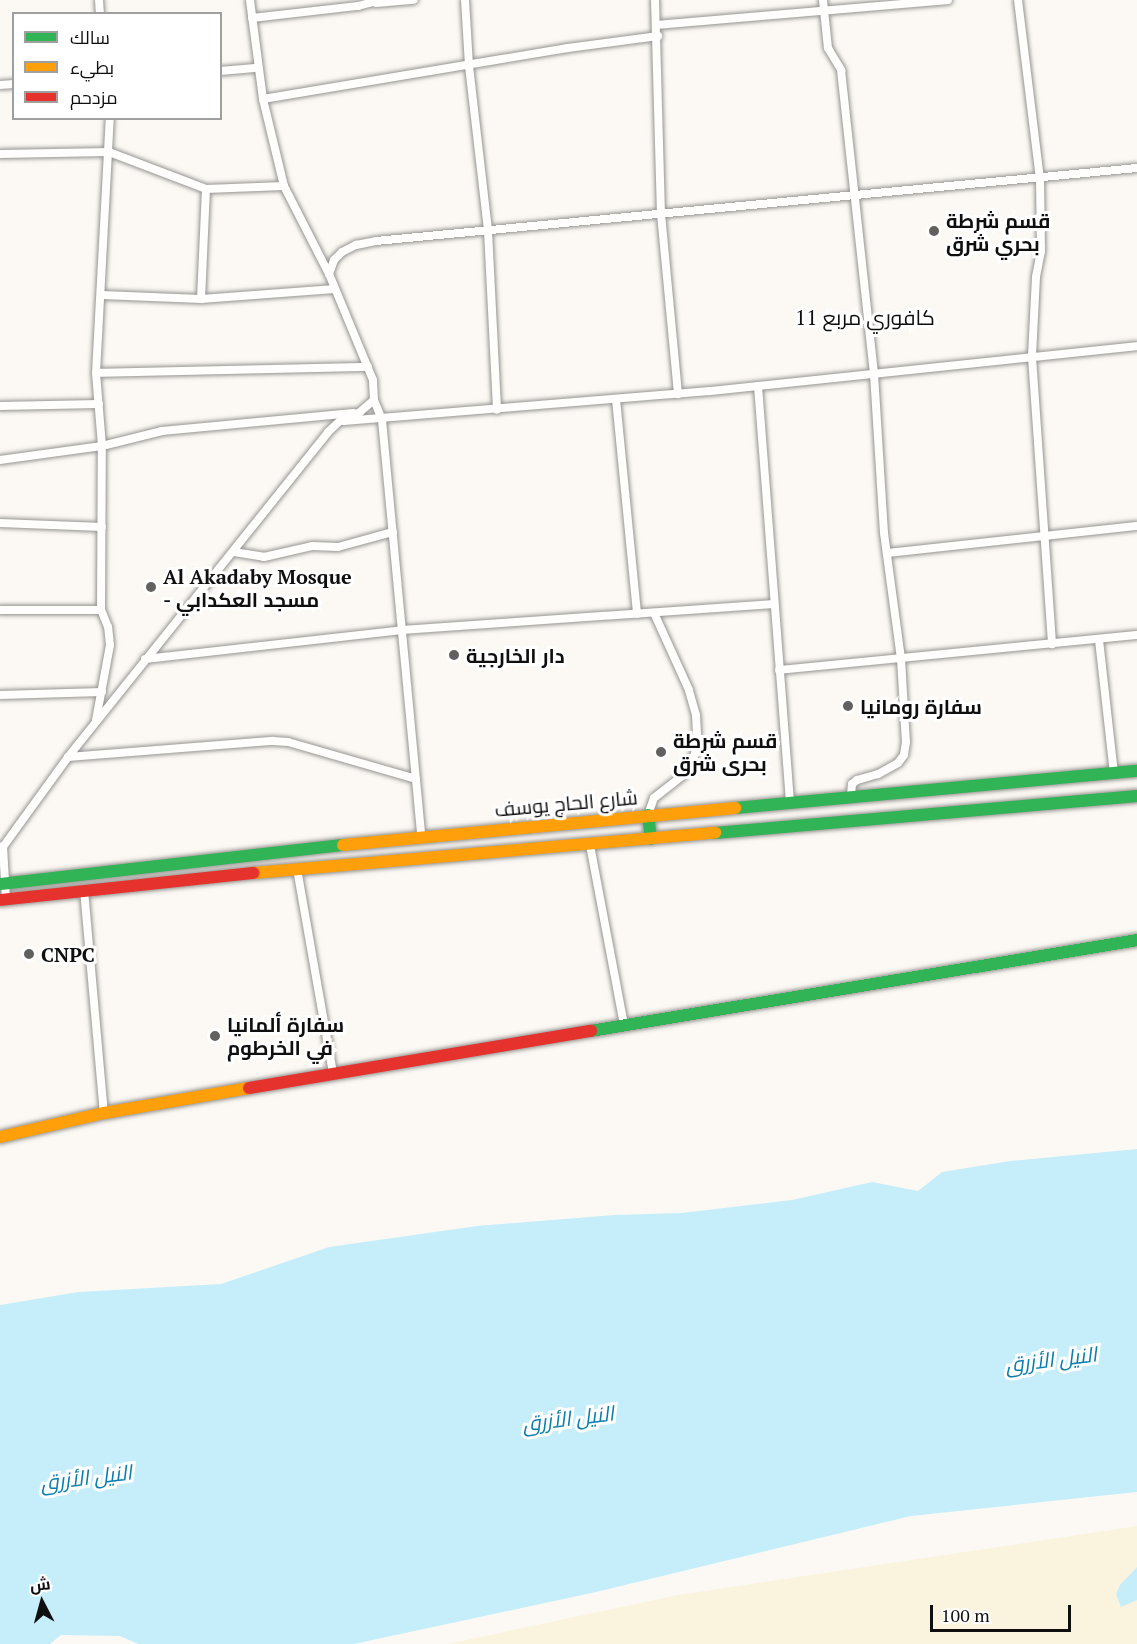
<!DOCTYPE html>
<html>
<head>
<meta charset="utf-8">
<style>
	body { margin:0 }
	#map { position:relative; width:1137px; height:1644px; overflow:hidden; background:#fcf9f4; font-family:"PT Serif",Cairo,serif }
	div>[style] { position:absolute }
	.farmland>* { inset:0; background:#faf4df }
	.water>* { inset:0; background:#c6eefa }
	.roads { filter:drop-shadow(0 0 2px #969492) drop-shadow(0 0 2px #969492) }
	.street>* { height:8px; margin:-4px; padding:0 4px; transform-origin:4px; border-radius:4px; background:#fffefd }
	.fast>* { height:12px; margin:-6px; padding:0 6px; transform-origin:6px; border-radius:6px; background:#30b455 }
	.slow>* { height:12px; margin:-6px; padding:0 6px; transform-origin:6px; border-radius:6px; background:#ff9f0a }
	.jam>* { height:12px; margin:-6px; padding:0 6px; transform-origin:6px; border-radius:6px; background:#e5322d }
	.dots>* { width:16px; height:16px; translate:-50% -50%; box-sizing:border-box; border:3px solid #fff; border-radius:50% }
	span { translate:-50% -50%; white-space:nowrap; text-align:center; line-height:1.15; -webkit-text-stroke:6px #fff; paint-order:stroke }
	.poi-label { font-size:20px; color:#0f0f0f; font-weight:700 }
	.left { translate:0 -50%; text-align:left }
	.street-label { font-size:20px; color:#0f0f0f }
	.neighbourhood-label { font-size:21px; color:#0f0f0f }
	.water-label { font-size:21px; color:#0a7eae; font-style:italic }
	.legend { position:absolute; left:12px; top:12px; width:210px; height:108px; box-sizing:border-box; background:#fff; border:2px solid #9f9f9f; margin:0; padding:8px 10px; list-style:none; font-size:18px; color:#0f0f0f }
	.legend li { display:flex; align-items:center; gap:12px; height:30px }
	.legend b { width:30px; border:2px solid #9f9f9f }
	.north { position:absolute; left:12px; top:1572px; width:60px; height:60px; -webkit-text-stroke:4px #fff; paint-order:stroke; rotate:354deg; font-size:16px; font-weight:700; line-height:24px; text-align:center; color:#0f0f0f }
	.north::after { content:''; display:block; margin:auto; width:21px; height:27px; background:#0f0f0f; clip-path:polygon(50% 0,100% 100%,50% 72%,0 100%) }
	.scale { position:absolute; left:930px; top:1605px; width:141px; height:27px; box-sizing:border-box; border:3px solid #0f0f0f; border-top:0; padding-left:8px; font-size:18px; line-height:21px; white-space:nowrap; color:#0f0f0f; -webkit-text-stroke:4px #fff; paint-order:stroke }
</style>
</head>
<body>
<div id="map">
	<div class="farmland">
		<i style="clip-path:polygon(1137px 1526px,1137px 1644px,447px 1644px,678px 1595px)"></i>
	</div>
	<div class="water">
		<i style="clip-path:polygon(1137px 1149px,1137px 1492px,911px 1516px,596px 1592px,354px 1644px,138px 1644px,120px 1636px,61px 1635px,50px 1644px,0 1644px,0 1305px,78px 1292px,221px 1284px,329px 1247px,477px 1226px,614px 1215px,682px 1213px,792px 1200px,872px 1182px,918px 1191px,942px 1172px,1010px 1161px)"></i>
		<i style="clip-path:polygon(1137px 1567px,1137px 1600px,1121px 1607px,1116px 1594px,1120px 1585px)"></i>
	</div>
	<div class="roads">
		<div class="street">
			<i style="left:99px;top:0;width:14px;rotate:86deg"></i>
			<i style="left:465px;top:0;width:66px;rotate:86.5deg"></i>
			<i style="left:469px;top:66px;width:166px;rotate:83.4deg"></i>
			<i style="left:488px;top:231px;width:179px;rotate:87.1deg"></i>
			<i style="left:655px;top:0;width:214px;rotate:88.4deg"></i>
			<i style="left:661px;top:214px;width:181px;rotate:84.6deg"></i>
			<i style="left:823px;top:0;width:48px;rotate:84.1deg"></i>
			<i style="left:828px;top:48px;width:26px;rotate:59deg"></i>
			<i style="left:841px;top:70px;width:306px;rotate:83.8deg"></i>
			<i style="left:874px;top:374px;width:159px;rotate:86.4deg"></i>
			<i style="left:884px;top:533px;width:127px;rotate:82.3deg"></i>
			<i style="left:901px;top:659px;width:83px;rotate:86.6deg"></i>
			<i style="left:906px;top:742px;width:13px;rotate:99deg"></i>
			<i style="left:904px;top:755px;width:10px;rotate:127deg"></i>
			<i style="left:898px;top:763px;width:23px;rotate:151deg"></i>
			<i style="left:878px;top:774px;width:22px;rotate:164deg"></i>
			<i style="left:857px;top:780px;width:6px;rotate:141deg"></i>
			<i style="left:852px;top:784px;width:11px;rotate:95deg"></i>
			<i style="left:1018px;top:0;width:180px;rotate:83deg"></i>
			<i style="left:1040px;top:179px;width:72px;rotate:89.2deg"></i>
			<i style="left:1041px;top:251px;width:26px;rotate:101deg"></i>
			<i style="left:1036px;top:277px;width:80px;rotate:92.9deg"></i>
			<i style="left:1032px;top:357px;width:288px;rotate:86deg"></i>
			<i style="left:376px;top:3px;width:38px;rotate:-5deg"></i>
			<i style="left:252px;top:18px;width:107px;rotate:-6.5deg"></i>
			<i style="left:358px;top:6px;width:23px;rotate:-15deg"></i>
			<i style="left:657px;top:25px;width:292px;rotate:-4.9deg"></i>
			<i style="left:220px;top:71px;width:38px;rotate:-5deg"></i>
			<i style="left:0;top:85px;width:14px;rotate:-4deg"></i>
			<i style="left:263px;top:99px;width:309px;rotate:-9.5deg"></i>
			<i style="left:568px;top:48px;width:91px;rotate:-7.6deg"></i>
			<i style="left:0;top:154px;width:109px;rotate:-1.1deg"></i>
			<i style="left:109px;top:152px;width:104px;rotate:20.9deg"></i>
			<i style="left:206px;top:189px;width:78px;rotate:-2.2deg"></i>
			<i style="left:329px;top:274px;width:15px;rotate:-70deg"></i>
			<i style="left:334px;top:260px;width:11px;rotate:-45deg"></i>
			<i style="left:342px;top:252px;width:16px;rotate:-27deg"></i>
			<i style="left:356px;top:245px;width:20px;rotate:-11deg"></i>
			<i style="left:376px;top:241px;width:764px;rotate:-5.48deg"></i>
			<i style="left:102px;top:295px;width:99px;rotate:2.3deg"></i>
			<i style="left:201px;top:299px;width:134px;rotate:-4.3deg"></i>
			<i style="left:201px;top:299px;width:110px;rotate:-87.4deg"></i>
			<i style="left:96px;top:373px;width:272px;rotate:-1.3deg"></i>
			<i style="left:758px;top:386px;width:416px;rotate:85.6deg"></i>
			<i style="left:616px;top:399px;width:216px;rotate:84.4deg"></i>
			<i style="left:374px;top:400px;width:22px;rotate:68deg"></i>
			<i style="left:382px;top:420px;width:418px;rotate:84.6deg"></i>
			<i style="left:0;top:406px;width:99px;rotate:-1.2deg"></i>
			<i style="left:344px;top:421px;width:367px;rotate:-4.7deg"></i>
			<i style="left:710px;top:391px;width:429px;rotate:-6deg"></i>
			<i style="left:0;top:460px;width:103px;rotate:-7.8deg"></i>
			<i style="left:102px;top:446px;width:62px;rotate:-14deg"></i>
			<i style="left:162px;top:431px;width:192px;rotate:-5.4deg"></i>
			<i style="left:0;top:523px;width:102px;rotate:2.2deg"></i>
			<i style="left:234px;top:552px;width:30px;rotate:9deg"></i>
			<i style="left:264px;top:557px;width:49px;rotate:-12.9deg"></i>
			<i style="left:312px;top:546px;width:26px;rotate:2deg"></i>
			<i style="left:338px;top:547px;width:57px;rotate:-15.3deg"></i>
			<i style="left:887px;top:553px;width:251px;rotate:-6.2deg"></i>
			<i style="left:0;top:610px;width:101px"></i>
			<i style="left:1099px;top:640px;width:134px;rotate:83.6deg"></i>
			<i style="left:145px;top:659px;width:259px;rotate:-6.4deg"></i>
			<i style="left:402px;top:630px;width:373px;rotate:-4deg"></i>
			<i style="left:779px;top:670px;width:360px;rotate:-5.6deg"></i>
			<i style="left:0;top:695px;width:102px;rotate:-1.7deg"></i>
			<i style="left:96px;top:720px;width:76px;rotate:-79.4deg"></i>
			<i style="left:110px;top:645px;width:18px;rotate:-96deg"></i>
			<i style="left:108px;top:627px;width:18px;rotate:-112deg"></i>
			<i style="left:101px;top:610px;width:164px;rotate:-89.7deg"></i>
			<i style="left:102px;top:446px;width:73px;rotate:-94.7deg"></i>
			<i style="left:96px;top:373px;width:255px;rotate:-86.9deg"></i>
			<i style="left:68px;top:757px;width:206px;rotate:-4.5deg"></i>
			<i style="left:273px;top:741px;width:15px;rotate:4deg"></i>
			<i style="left:288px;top:742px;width:133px;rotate:16.1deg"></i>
			<i style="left:648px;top:815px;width:18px;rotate:-71deg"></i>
			<i style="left:654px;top:798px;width:37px;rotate:-38deg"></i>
			<i style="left:683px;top:775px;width:24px;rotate:-60deg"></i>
			<i style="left:695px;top:754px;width:20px;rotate:-84deg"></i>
			<i style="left:697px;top:734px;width:19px;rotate:-93deg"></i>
			<i style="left:696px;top:715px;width:26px;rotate:-106deg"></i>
			<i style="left:689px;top:690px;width:85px;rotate:-114.4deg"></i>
			<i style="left:590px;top:845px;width:183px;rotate:79.3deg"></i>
			<i style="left:3px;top:846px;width:54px;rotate:86.8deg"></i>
			<i style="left:0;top:851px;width:116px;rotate:-54.1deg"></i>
			<i style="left:68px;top:757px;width:416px;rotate:-51.3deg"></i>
			<i style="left:328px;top:432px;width:16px;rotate:-43deg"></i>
			<i style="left:340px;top:421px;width:22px;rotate:-24deg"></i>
			<i style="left:360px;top:412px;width:18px;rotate:-41deg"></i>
			<i style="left:374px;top:400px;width:20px;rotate:-93deg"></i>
			<i style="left:373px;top:380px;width:115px;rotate:-112.5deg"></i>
			<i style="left:329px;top:274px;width:99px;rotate:-117.1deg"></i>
			<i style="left:284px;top:186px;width:89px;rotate:-103.6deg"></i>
			<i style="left:263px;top:99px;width:100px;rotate:-97.5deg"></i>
			<i style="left:297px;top:869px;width:208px;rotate:80deg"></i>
			<i style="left:84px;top:890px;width:224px;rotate:84.9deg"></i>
		</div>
		<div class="fast">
			<i style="left:735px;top:808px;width:404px;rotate:-5.3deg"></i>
			<i style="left:648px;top:815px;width:24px;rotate:83deg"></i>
			<i style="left:715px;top:833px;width:424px;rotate:-5deg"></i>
			<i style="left:0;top:884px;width:345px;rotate:-6.5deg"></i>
			<i style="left:591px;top:1031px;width:554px;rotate:-9.46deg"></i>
		</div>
		<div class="slow">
			<i style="left:343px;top:845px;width:394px;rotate:-5.4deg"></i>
			<i style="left:254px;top:873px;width:463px;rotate:-5deg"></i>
			<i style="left:0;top:1137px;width:107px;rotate:-13deg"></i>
			<i style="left:104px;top:1113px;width:147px;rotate:-9.8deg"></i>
		</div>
		<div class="jam">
			<i style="left:0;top:900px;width:255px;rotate:-6.1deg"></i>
			<i style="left:249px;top:1088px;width:347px;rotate:-9.5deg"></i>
		</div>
	</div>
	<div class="dots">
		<i style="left:934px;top:231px;background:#62615f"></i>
		<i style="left:151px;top:587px;background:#62615f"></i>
		<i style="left:454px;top:655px;background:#62615f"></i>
		<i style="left:848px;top:706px;background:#62615f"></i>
		<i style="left:661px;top:752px;background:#62615f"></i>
		<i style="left:29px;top:954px;background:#62615f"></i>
		<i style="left:215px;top:1036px;background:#62615f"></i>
	</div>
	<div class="poi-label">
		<span class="left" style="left:946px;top:232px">قسم شرطة<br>بحري شرق</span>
		<span class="left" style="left:163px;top:588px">Al Akadaby Mosque<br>- مسجد العكدابي</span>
		<span class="left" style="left:466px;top:655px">دار الخارجية</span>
		<span class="left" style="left:860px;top:706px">سفارة رومانيا</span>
		<span class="left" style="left:673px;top:752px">قسم شرطة<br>بحرى شرق</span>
		<span class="left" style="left:41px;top:954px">CNPC</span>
		<span class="left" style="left:227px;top:1036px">سفارة ألمانيا<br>في الخرطوم</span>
	</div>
	<div class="street-label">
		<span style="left:566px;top:803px;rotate:-5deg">شارع الحاج يوسف</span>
	</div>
	<div class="neighbourhood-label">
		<span style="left:865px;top:317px">كافوري مربع 11</span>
	</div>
	<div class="water-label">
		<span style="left:1051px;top:1359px;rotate:-7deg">النيل الأزرق</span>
		<span style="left:568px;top:1418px;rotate:-7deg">النيل الأزرق</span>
		<span style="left:86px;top:1477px;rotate:-7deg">النيل الأزرق</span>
	</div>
	<ul class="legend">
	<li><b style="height:8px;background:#30b455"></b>سالك</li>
	<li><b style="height:8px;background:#ff9f0a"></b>بطيء</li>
	<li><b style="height:8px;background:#e5322d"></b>مزدحم</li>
	</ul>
	<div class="north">ش</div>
	<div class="scale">100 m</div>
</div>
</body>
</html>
